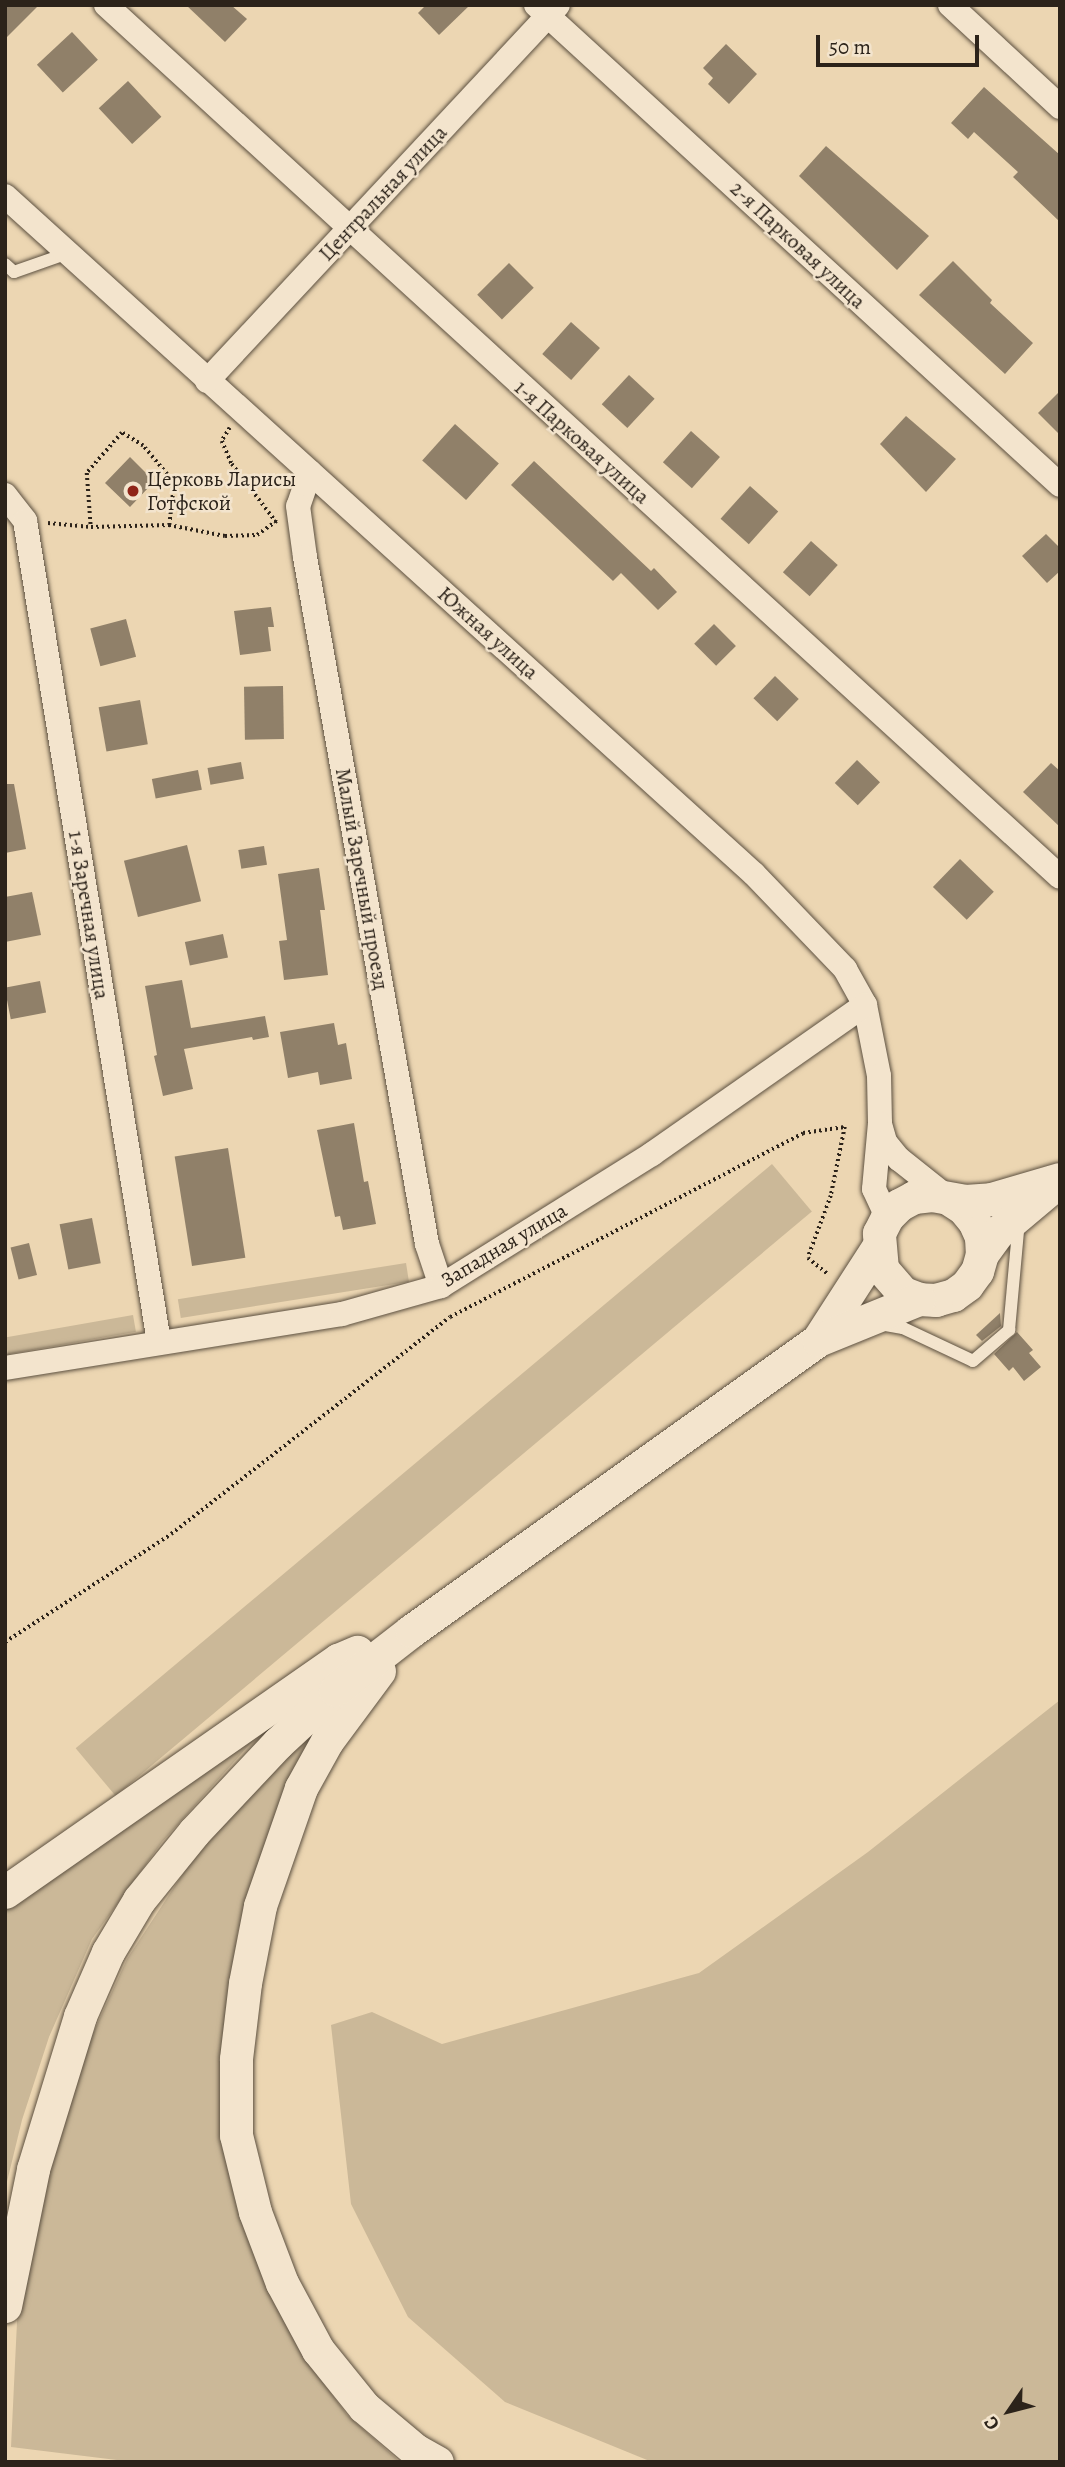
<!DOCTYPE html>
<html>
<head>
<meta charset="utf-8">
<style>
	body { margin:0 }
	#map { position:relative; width:1065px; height:2467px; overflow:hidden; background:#ecd6b2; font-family:Alegreya,serif }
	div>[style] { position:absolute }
	.green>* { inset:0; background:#cbb898; transform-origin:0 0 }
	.building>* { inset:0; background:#908069; transform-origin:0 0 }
	.path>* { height:3.5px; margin-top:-1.75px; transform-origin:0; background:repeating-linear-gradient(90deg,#2c231a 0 2px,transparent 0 5.5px) }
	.roads { filter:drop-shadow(0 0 2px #5c5040) drop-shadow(0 0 2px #5c5040) }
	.lane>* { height:12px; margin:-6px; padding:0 6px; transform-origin:6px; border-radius:6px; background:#f3e4cd }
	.street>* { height:24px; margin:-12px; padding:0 12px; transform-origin:12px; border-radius:12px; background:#f3e4cd }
	.secondary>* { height:33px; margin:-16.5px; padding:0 16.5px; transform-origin:16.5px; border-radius:16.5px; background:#f3e4cd }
	.dots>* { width:19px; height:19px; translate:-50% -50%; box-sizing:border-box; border:4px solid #f3e4cd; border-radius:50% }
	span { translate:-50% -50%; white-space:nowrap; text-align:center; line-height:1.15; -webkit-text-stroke:5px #f3e4cd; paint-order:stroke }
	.street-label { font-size:21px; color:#2c231a }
	.poi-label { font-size:21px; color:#2c231a }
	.left { translate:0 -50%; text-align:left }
	.frame { position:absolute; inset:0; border:7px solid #2c231a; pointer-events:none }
	.north { position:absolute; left:974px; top:2376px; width:70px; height:70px; -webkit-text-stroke:5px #f3e4cd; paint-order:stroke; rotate:235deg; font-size:19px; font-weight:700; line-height:28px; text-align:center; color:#2c231a }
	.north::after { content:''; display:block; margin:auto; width:24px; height:32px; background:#2c231a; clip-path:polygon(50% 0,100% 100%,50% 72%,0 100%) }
	.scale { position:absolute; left:816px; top:35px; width:163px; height:32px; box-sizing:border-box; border:4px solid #2c231a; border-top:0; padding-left:9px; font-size:21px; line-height:24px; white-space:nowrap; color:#2c231a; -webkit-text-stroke:5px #f3e4cd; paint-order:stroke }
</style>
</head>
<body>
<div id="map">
	<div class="green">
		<i style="left:772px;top:1164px;width:62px;height:909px;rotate:50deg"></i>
		<i style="left:406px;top:1263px;width:19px;height:231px;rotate:81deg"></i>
		<i style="left:133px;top:1315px;width:17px;height:130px;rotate:80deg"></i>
		<i style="clip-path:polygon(1060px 1700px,1060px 2462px,652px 2462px,505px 2402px,408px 2317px,351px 2204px,331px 2025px,372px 2012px,442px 2044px,699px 1973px,868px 1852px)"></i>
		<i style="clip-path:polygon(268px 1724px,162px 1842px,92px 1939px,49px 2037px,22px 2120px,5px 2190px,5px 1908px)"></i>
		<i style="clip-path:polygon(323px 1725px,261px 1860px,238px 1931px,221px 2060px,306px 2359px,347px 2415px,400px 2462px,133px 2462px,11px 2447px,18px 2301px,35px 2213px,85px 2051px,127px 1959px,188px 1866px,262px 1781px)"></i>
	</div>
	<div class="building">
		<i style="clip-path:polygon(5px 5px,39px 5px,5px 39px)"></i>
		<i style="clip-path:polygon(186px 5px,231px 5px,247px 19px,225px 42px)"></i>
		<i style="clip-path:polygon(426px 5px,470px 5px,439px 35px,418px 13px)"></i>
		<i style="left:72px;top:32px;width:38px;height:48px;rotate:47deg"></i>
		<i style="clip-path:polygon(726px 44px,757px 74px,729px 104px,708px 84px,713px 78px,703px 68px)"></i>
		<i style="left:128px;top:81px;width:49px;height:40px;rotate:47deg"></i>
		<i style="clip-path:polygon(984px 87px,1060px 155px,1060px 222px,1013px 177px,1018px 172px,974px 132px,968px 139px,951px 123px)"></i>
		<i style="clip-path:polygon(826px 146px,929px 236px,897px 270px,799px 176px)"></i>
		<i style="clip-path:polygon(953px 261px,992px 300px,990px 303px,1033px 343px,1005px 374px,919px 295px)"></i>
		<i style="left:509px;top:263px;width:35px;height:45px;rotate:45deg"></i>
		<i style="left:571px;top:322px;width:39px;height:43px;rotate:42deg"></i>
		<i style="left:629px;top:375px;width:35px;height:40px;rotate:43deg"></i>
		<i style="clip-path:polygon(1060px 391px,1060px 435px,1038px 413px)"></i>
		<i style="clip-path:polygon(906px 416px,956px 459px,926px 492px,880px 444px)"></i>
		<i style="left:455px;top:424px;width:59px;height:49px;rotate:42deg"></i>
		<i style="left:691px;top:431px;width:39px;height:42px;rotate:42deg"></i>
		<i style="clip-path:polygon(130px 457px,152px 479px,146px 485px,149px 487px,130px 507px,105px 483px)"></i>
		<i style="clip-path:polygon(534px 461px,651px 571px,654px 568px,677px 592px,658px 610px,621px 573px,613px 581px,511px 485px)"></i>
		<i style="left:750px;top:486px;width:38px;height:44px;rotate:42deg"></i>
		<i style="clip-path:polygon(1046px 534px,1060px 548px,1060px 571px,1047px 583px,1022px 556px)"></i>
		<i style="left:811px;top:541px;width:36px;height:42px;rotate:42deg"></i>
		<i style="clip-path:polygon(271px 607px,274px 627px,268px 627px,271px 651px,240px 655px,234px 611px)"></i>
		<i style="left:126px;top:619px;width:39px;height:37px;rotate:75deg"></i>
		<i style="left:714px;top:624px;width:31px;height:28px;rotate:45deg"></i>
		<i style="left:775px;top:676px;width:33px;height:31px;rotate:44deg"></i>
		<i style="left:283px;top:686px;width:53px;height:39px;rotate:89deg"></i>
		<i style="left:140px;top:700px;width:45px;height:42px;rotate:80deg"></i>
		<i style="left:857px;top:760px;width:32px;height:32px;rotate:44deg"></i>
		<i style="left:241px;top:762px;width:17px;height:34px;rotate:80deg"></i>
		<i style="clip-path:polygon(1051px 763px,1060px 771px,1060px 827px,1023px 792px)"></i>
		<i style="left:198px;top:770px;width:20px;height:47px;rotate:79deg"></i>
		<i style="clip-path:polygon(5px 784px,14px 784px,26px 849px,5px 853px)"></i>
		<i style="left:187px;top:845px;width:58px;height:65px;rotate:76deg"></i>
		<i style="left:264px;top:846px;width:19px;height:26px;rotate:81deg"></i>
		<i style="left:960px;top:859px;width:47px;height:39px;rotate:44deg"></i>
		<i style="clip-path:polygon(319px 868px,325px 910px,320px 910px,328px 975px,284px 980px,279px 941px,287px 940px,278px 874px)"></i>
		<i style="clip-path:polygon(32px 892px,41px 935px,5px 942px,5px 897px)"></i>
		<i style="left:223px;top:934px;width:24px;height:39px;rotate:78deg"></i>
		<i style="clip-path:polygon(182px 980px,191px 1028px,265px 1016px,269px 1037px,253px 1040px,252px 1037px,184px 1049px,193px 1089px,163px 1096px,154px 1056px,157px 1055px,145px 986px)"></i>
		<i style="left:40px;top:981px;width:32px;height:36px;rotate:79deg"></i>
		<i style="clip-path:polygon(334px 1023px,338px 1045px,346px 1043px,352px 1079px,320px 1085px,318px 1072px,288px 1078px,280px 1032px)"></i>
		<i style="clip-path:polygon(354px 1123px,364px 1182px,368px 1181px,376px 1224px,343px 1230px,340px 1216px,335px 1217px,317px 1130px)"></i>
		<i style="left:228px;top:1148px;width:111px;height:54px;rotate:81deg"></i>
		<i style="left:92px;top:1218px;width:46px;height:33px;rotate:79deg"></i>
		<i style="left:29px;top:1243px;width:33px;height:19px;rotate:76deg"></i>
		<i style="clip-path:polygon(1000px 1313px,1001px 1326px,982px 1341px,976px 1335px)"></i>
		<i style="clip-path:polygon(1017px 1332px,1033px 1350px,1029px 1353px,1041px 1367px,1024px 1381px,1013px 1367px,1009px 1371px,994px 1354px)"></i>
	</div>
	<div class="path">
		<i style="left:230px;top:428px;width:15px;rotate:122deg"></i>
		<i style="left:222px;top:441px;width:25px;rotate:67deg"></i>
		<i style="left:232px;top:464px;width:74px;rotate:52.7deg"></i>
		<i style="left:48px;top:523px;width:43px;rotate:5.3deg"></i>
		<i style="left:91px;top:527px;width:78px;rotate:-1.5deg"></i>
		<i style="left:169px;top:525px;width:42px;rotate:-83.2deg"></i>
		<i style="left:174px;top:483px;width:48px;rotate:-130deg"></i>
		<i style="left:143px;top:446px;width:25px;rotate:-148deg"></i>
		<i style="left:122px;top:433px;width:53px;rotate:131.2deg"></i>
		<i style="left:87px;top:473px;width:54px;rotate:85.8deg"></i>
		<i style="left:169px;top:525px;width:57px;rotate:11.1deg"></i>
		<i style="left:225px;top:536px;width:32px;rotate:-2deg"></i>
		<i style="left:257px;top:535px;width:24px;rotate:-36deg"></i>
		<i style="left:5px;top:1642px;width:198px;rotate:-33deg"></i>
		<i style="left:171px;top:1534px;width:353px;rotate:-37.9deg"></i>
		<i style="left:450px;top:1317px;width:398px;rotate:-27.5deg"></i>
		<i style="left:803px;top:1133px;width:42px;rotate:-8.1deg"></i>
		<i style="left:845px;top:1127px;width:70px;rotate:101.5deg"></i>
		<i style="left:831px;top:1196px;width:66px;rotate:110.4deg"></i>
		<i style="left:808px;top:1258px;width:26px;rotate:39deg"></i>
	</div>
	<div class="roads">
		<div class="lane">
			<i style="left:5px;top:264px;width:12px;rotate:42deg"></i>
			<i style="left:14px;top:272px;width:57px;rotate:-19.4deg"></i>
			<i style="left:880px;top:1324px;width:23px;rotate:10deg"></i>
			<i style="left:903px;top:1328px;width:77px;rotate:25.2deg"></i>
			<i style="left:973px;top:1361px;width:48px;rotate:-40.7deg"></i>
			<i style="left:1009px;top:1330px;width:109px;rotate:-84.8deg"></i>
		</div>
		<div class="street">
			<i style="left:106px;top:5px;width:1292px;rotate:42.43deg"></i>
			<i style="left:536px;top:5px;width:711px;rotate:42.49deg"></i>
			<i style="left:950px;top:5px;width:150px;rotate:42.8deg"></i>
			<i style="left:5px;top:196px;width:1010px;rotate:42.15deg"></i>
			<i style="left:754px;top:874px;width:132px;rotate:46.2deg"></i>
			<i style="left:845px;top:969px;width:41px;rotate:60.9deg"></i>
			<i style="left:865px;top:1005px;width:72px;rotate:78.8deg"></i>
			<i style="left:879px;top:1076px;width:47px;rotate:88.8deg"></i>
			<i style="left:880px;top:1123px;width:66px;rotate:95.2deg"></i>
			<i style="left:874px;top:1189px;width:31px;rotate:65deg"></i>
			<i style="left:207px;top:381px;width:514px;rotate:-46.97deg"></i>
			<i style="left:310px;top:472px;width:36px;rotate:109deg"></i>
			<i style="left:298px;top:506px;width:51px;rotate:82.2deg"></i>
			<i style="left:305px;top:557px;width:698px;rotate:79.93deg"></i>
			<i style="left:427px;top:1244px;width:44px;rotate:71.6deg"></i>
			<i style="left:5px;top:495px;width:33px;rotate:52deg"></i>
			<i style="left:25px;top:521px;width:832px;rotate:80.73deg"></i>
			<i style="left:880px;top:1124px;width:19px;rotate:74deg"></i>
			<i style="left:885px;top:1142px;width:22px;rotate:51deg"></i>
			<i style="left:899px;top:1159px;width:63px;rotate:38.5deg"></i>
			<i style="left:5px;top:1368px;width:341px;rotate:-9.1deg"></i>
			<i style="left:342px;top:1314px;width:103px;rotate:-15.8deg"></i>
			<i style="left:441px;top:1286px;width:249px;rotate:-32deg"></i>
			<i style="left:652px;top:1154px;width:260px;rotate:-35deg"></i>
		</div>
		<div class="secondary">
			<i style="left:949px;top:1199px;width:17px;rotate:33deg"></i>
			<i style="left:963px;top:1208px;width:17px;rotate:50deg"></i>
			<i style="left:974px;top:1221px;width:17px;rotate:66deg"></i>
			<i style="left:981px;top:1237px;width:17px;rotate:87deg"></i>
			<i style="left:982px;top:1254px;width:18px;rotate:106deg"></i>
			<i style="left:977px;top:1271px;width:17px;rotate:126deg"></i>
			<i style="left:967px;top:1285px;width:17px;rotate:144deg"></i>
			<i style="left:953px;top:1295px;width:18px;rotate:164deg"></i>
			<i style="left:936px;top:1300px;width:17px;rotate:-177deg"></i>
			<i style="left:919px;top:1299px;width:17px;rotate:-159deg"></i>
			<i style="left:903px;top:1293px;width:32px;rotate:-131deg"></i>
			<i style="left:882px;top:1269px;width:36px;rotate:-95deg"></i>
			<i style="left:879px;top:1233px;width:18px;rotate:-63deg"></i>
			<i style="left:887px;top:1217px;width:17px;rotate:-45deg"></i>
			<i style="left:899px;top:1205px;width:17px;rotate:-28deg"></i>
			<i style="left:914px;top:1197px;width:18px;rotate:-6deg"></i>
			<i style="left:932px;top:1195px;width:34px;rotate:10deg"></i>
			<i style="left:965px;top:1201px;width:26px;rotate:-4deg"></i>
			<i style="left:991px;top:1199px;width:72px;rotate:-16.2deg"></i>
			<i style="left:982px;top:1254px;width:26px;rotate:-54deg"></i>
			<i style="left:997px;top:1233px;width:73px;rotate:-40deg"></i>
			<i style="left:818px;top:1340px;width:111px;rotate:-57.2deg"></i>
			<i style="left:379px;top:1671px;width:87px;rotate:126.6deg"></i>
			<i style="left:327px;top:1741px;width:54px;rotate:119deg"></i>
			<i style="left:301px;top:1788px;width:125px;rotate:109.2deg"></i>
			<i style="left:260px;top:1906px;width:78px;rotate:101deg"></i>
			<i style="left:245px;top:1983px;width:77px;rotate:96.8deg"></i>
			<i style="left:236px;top:2059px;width:76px;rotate:90deg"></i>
			<i style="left:236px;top:2135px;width:79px;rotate:76.1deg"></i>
			<i style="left:255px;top:2212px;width:76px;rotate:69.2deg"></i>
			<i style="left:282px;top:2283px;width:76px;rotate:61.8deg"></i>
			<i style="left:318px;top:2350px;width:73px;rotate:51.1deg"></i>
			<i style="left:364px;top:2407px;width:67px;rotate:40.1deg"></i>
			<i style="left:415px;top:2450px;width:25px;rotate:29deg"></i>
			<i style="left:5px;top:1892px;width:406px;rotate:-34.9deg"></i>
			<i style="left:338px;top:1660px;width:21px;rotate:-23deg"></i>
			<i style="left:5px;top:2306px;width:140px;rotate:-78.4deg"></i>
			<i style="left:33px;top:2169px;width:160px;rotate:-72.9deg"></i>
			<i style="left:80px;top:2016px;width:70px;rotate:-66.4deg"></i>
			<i style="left:108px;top:1952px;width:61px;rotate:-59.2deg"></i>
			<i style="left:139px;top:1900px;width:87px;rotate:-51deg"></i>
			<i style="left:194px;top:1832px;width:122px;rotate:-46.7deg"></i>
			<i style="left:278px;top:1743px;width:78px;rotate:-42.9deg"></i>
			<i style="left:335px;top:1690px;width:96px;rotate:-37.8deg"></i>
			<i style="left:411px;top:1631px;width:500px;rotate:-35.56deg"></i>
			<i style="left:818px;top:1340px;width:109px;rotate:-22.1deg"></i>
		</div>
	</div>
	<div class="dots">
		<i style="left:133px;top:491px;background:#8f2418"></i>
	</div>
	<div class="street-label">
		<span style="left:383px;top:193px;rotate:-47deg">Центральная улица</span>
		<span style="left:798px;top:245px;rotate:43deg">2-я Парковая улица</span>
		<span style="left:582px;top:442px;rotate:42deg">1-я Парковая улица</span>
		<span style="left:488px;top:633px;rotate:42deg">Южная улица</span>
		<span style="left:362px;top:879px;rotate:80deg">Малый Заречный проезд</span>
		<span style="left:89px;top:915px;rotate:81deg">1-я Заречная улица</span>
		<span style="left:504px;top:1245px;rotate:-31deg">Западная улица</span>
	</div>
	<div class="poi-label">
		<span class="left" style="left:147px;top:491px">Церковь Ларисы<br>Готфской</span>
	</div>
	<div class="frame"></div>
	<div class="north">С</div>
	<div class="scale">50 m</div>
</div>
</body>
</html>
